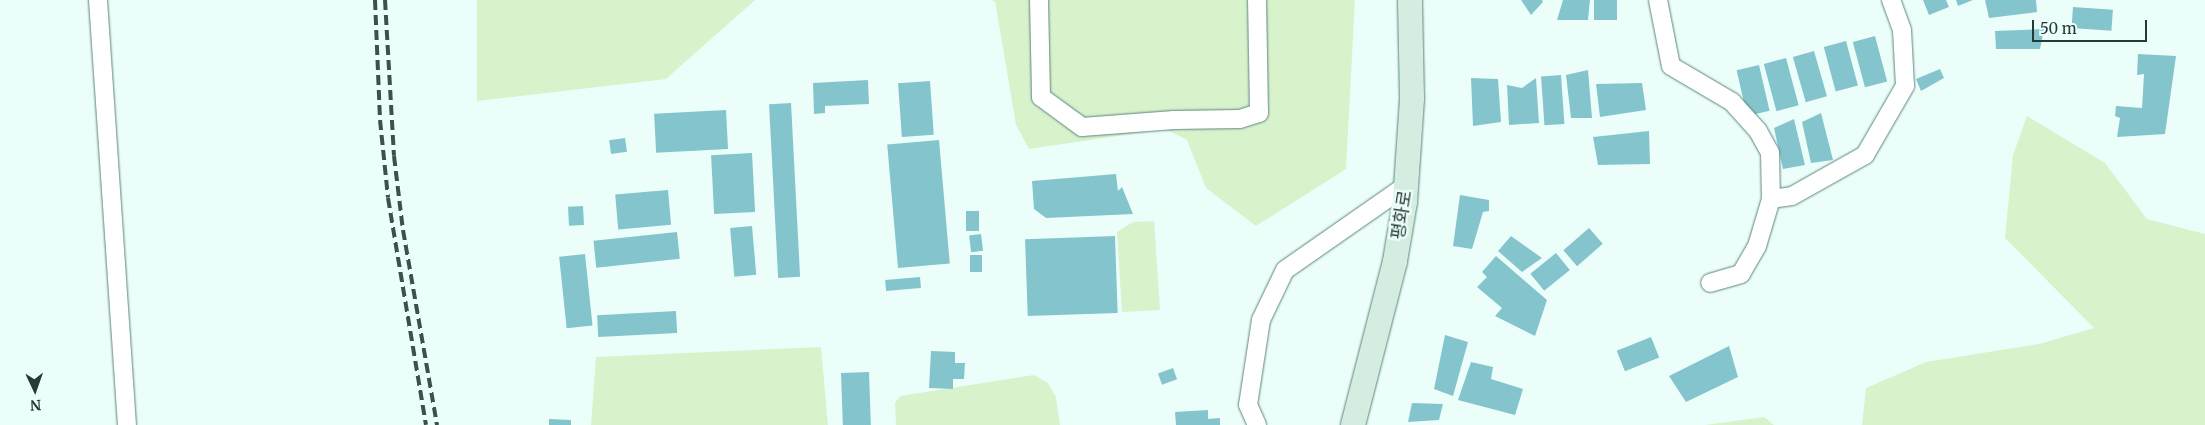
<!DOCTYPE html>
<html>
<head>
<meta charset="utf-8">
<style>
	body { margin:0 }
	#map { position:relative; width:2205px; height:425px; overflow:hidden; background:#ecfefa; font-family:Merriweather,"Noto Sans KR",serif }
	div>[style] { position:absolute }
	.green>* { inset:0; background:#d8f2cc }
	.building>* { inset:0; background:#84c5cd; transform-origin:0 0 }
	.roads { filter:drop-shadow(0 0 1px #5b857e) drop-shadow(0 0 1px #5b857e) }
	.minor>* { height:18px; margin:-9px; padding:0 9px; transform-origin:9px; border-radius:9px; background:#fff }
	.secondary>* { height:24px; margin:-12px; padding:0 12px; transform-origin:12px; border-radius:12px; background:#d4ede0 }
	.rail>* { height:4px; margin-top:-2px; transform-origin:0; background:repeating-linear-gradient(90deg,#3e504d 0 10px,transparent 0 15px) }
	span { translate:-50% -50%; white-space:nowrap; text-align:center; line-height:1.15; -webkit-text-stroke:5px #ecfefa; paint-order:stroke }
	.street-label { font-size:18px; color:#273936 }
	.north { position:absolute; left:10px; top:365px; width:50px; height:50px; -webkit-text-stroke:4px #ecfefa; paint-order:stroke; rotate:177deg; font-size:14px; font-weight:700; line-height:20px; text-align:center; color:#273936 }
	.north::after { content:''; display:block; margin:auto; width:18px; height:22px; background:#273936; clip-path:polygon(50% 0,100% 100%,50% 72%,0 100%) }
	.scale { position:absolute; left:2032px; top:20px; width:115px; height:22px; box-sizing:border-box; border:2px solid #273936; border-top:0; padding-left:6px; font-size:15px; line-height:18px; white-space:nowrap; color:#273936; -webkit-text-stroke:4px #ecfefa; paint-order:stroke }
</style>
</head>
<body>
<div id="map">
	<div class="green">
		<i style="clip-path:polygon(477px 0,755px 0,666px 79px,477px 101px)"></i>
		<i style="clip-path:polygon(989px 0,1355px 0,1346px 169px,1256px 226px,1206px 188px,1187px 140px,1165px 129px,1029px 149px,1016px 125px,995px 1px)"></i>
		<i style="clip-path:polygon(2027px 116px,2105px 163px,2147px 219px,2205px 234px,2205px 425px,1862px 425px,1866px 388px,1926px 362px,2039px 344px,2094px 328px,2005px 238px,2013px 155px)"></i>
		<i style="clip-path:polygon(1154px 221px,1160px 310px,1122px 312px,1117px 232px,1133px 222px)"></i>
		<i style="clip-path:polygon(821px 347px,828px 425px,591px 425px,596px 357px)"></i>
		<i style="clip-path:polygon(1034px 375px,1048px 383px,1056px 397px,1060px 425px,896px 425px,895px 403px,900px 396px)"></i>
		<i style="clip-path:polygon(1764px 417px,1774px 425px,1705px 425px)"></i>
	</div>
	<div class="building">
		<i style="clip-path:polygon(1521px 0,1542px 0,1543px 2px,1531px 15px)"></i>
		<i style="clip-path:polygon(1563px 0,1590px 0,1588px 20px,1557px 20px)"></i>
		<i style="left:1594px;top:0;width:23px;height:20px"></i>
		<i style="clip-path:polygon(1923px 0,1946px 0,1949px 7px,1929px 15px)"></i>
		<i style="clip-path:polygon(1956px 0,1973px 0,1958px 6px)"></i>
		<i style="clip-path:polygon(1985px 0,2036px 0,2037px 12px,1989px 18px)"></i>
		<i style="left:2073px;top:7px;width:40px;height:21px;rotate:4deg"></i>
		<i style="clip-path:polygon(2044px 29px,2040px 49px,1996px 49px,1995px 31px)"></i>
		<i style="left:1875px;top:36px;width:47px;height:23px;rotate:75deg"></i>
		<i style="left:1846px;top:41px;width:46px;height:23px;rotate:75deg"></i>
		<i style="left:1814px;top:51px;width:47px;height:22px;rotate:74deg"></i>
		<i style="clip-path:polygon(2138px 54px,2176px 56px,2165px 134px,2117px 137px,2120px 118px,2115px 116px,2116px 106px,2142px 108px,2144px 74px,2137px 75px)"></i>
		<i style="left:1786px;top:58px;width:49px;height:23px;rotate:75deg"></i>
		<i style="left:1759px;top:65px;width:47px;height:23px;rotate:77deg"></i>
		<i style="clip-path:polygon(1940px 69px,1944px 78px,1921px 91px,1916px 79px)"></i>
		<i style="clip-path:polygon(1588px 70px,1592px 118px,1571px 118px,1566px 75px)"></i>
		<i style="left:1561px;top:75px;width:49px;height:20px;rotate:86deg"></i>
		<i style="clip-path:polygon(1471px 78px,1498px 79px,1501px 122px,1473px 126px)"></i>
		<i style="clip-path:polygon(1536px 78px,1539px 123px,1509px 125px,1507px 85px,1522px 88px)"></i>
		<i style="clip-path:polygon(868px 80px,869px 104px,825px 106px,825px 113px,814px 114px,813px 83px)"></i>
		<i style="left:930px;top:81px;width:54px;height:32px;rotate:86deg"></i>
		<i style="clip-path:polygon(1642px 83px,1646px 110px,1600px 117px,1596px 84px)"></i>
		<i style="left:791px;top:103px;width:174px;height:22px;rotate:87deg"></i>
		<i style="left:726px;top:110px;width:39px;height:72px;rotate:87deg"></i>
		<i style="clip-path:polygon(1821px 113px,1833px 160px,1811px 163px,1802px 122px)"></i>
		<i style="clip-path:polygon(1794px 119px,1805px 165px,1783px 169px,1774px 128px)"></i>
		<i style="clip-path:polygon(1649px 131px,1650px 164px,1598px 165px,1593px 137px)"></i>
		<i style="left:625px;top:138px;width:14px;height:16px;rotate:82deg"></i>
		<i style="left:939px;top:140px;width:124px;height:52px;rotate:85deg"></i>
		<i style="left:752px;top:153px;width:59px;height:41px;rotate:87deg"></i>
		<i style="clip-path:polygon(1116px 174px,1118px 191px,1122px 187px,1133px 214px,1046px 218px,1034px 209px,1032px 181px)"></i>
		<i style="left:668px;top:190px;width:35px;height:53px;rotate:85deg"></i>
		<i style="clip-path:polygon(1460px 195px,1489px 200px,1489px 211px,1483px 212px,1472px 249px,1453px 246px)"></i>
		<i style="left:583px;top:206px;width:19px;height:15px;rotate:87deg"></i>
		<i style="left:979px;top:211px;width:20px;height:13px;rotate:90deg"></i>
		<i style="left:752px;top:226px;width:49px;height:22px;rotate:85deg"></i>
		<i style="left:1589px;top:228px;width:21px;height:34px;rotate:49deg"></i>
		<i style="left:677px;top:232px;width:27px;height:84px;rotate:84deg"></i>
		<i style="left:981px;top:234px;width:17px;height:12px;rotate:83deg"></i>
		<i style="left:1115px;top:236px;width:77px;height:90px;rotate:88deg"></i>
		<i style="clip-path:polygon(1511px 236px,1542px 258px,1522px 272px,1498px 251px)"></i>
		<i style="left:1556px;top:253px;width:22px;height:33px;rotate:51deg"></i>
		<i style="left:585px;top:254px;width:72px;height:26px;rotate:84deg"></i>
		<i style="left:970px;top:255px;width:12px;height:17px"></i>
		<i style="clip-path:polygon(1496px 256px,1547px 300px,1535px 336px,1495px 316px,1502px 308px,1477px 287px,1487px 277px,1482px 272px)"></i>
		<i style="left:920px;top:277px;width:11px;height:35px;rotate:85deg"></i>
		<i style="left:676px;top:311px;width:22px;height:79px;rotate:87deg"></i>
		<i style="clip-path:polygon(1445px 335px,1468px 342px,1453px 396px,1434px 389px)"></i>
		<i style="left:1651px;top:337px;width:22px;height:37px;rotate:68deg"></i>
		<i style="clip-path:polygon(1729px 346px,1738px 377px,1686px 402px,1669px 376px)"></i>
		<i style="clip-path:polygon(931px 351px,955px 352px,955px 363px,965px 363px,964px 379px,953px 379px,953px 389px,929px 388px)"></i>
		<i style="clip-path:polygon(1471px 362px,1493px 367px,1491px 379px,1523px 389px,1515px 415px,1458px 400px)"></i>
		<i style="left:1173px;top:368px;width:12px;height:16px;rotate:70deg"></i>
		<i style="left:869px;top:372px;width:53px;height:28px;rotate:88deg"></i>
		<i style="clip-path:polygon(1412px 403px,1443px 404px,1439px 420px,1408px 422px)"></i>
		<i style="clip-path:polygon(1208px 410px,1208px 419px,1220px 418px,1220px 425px,1176px 425px,1175px 412px)"></i>
		<i style="clip-path:polygon(549px 419px,571px 420px,571px 425px,549px 425px)"></i>
	</div>
	<div class="roads">
		<div class="minor">
			<i style="left:98px;top:0;width:426px;rotate:86.1deg"></i>
			<i style="left:1039px;top:0;width:97px;rotate:88.8deg"></i>
			<i style="left:1041px;top:97px;width:51px;rotate:36.2deg"></i>
			<i style="left:1082px;top:127px;width:92px;rotate:-4.4deg"></i>
			<i style="left:1174px;top:120px;width:66px;rotate:-0.9deg"></i>
			<i style="left:1240px;top:119px;width:20px;rotate:-18deg"></i>
			<i style="left:1259px;top:113px;width:113px;rotate:-91deg"></i>
			<i style="left:1658px;top:0;width:67px;rotate:78.9deg"></i>
			<i style="left:1671px;top:66px;width:71px;rotate:30.5deg"></i>
			<i style="left:1732px;top:102px;width:39px;rotate:48deg"></i>
			<i style="left:1758px;top:131px;width:25px;rotate:61deg"></i>
			<i style="left:1770px;top:153px;width:46px;rotate:88.8deg"></i>
			<i style="left:1771px;top:199px;width:49px;rotate:106.6deg"></i>
			<i style="left:1757px;top:246px;width:32px;rotate:120deg"></i>
			<i style="left:1741px;top:274px;width:32px;rotate:164deg"></i>
			<i style="left:1771px;top:199px;width:21px;rotate:-8deg"></i>
			<i style="left:1792px;top:196px;width:84px;rotate:-29.3deg"></i>
			<i style="left:1865px;top:155px;width:80px;rotate:-59.9deg"></i>
			<i style="left:1905px;top:86px;width:56px;rotate:-93.1deg"></i>
			<i style="left:1902px;top:30px;width:32px;rotate:-110deg"></i>
			<i style="left:1257px;top:425px;width:22px;rotate:-114deg"></i>
			<i style="left:1248px;top:405px;width:86px;rotate:-81.3deg"></i>
			<i style="left:1261px;top:320px;width:55px;rotate:-64.4deg"></i>
			<i style="left:1285px;top:270px;width:149px;rotate:-34.9deg"></i>
		</div>
		<div class="secondary">
			<i style="left:1353px;top:425px;width:169px;rotate:-75.6deg"></i>
			<i style="left:1395px;top:261px;width:60px;rotate:-80.4deg"></i>
			<i style="left:1405px;top:202px;width:104px;rotate:-86.1deg"></i>
			<i style="left:1412px;top:98px;width:98px;rotate:-91.2deg"></i>
		</div>
	</div>
	<div class="rail">
		<i style="left:375px;top:0;width:120px;rotate:87.6deg"></i>
		<i style="left:380px;top:120px;width:78px;rotate:84.1deg"></i>
		<i style="left:388px;top:198px;width:230px;rotate:80.5deg"></i>
		<i style="left:385px;top:0;width:156px;rotate:86.7deg"></i>
		<i style="left:394px;top:156px;width:75px;rotate:83.1deg"></i>
		<i style="left:403px;top:230px;width:198px;rotate:80.1deg"></i>
	</div>
	<div class="street-label">
		<span style="left:1402px;top:215px;rotate:-81deg">평화로</span>
	</div>
	<div class="north">N</div>
	<div class="scale">50 m</div>
</div>
</body>
</html>
